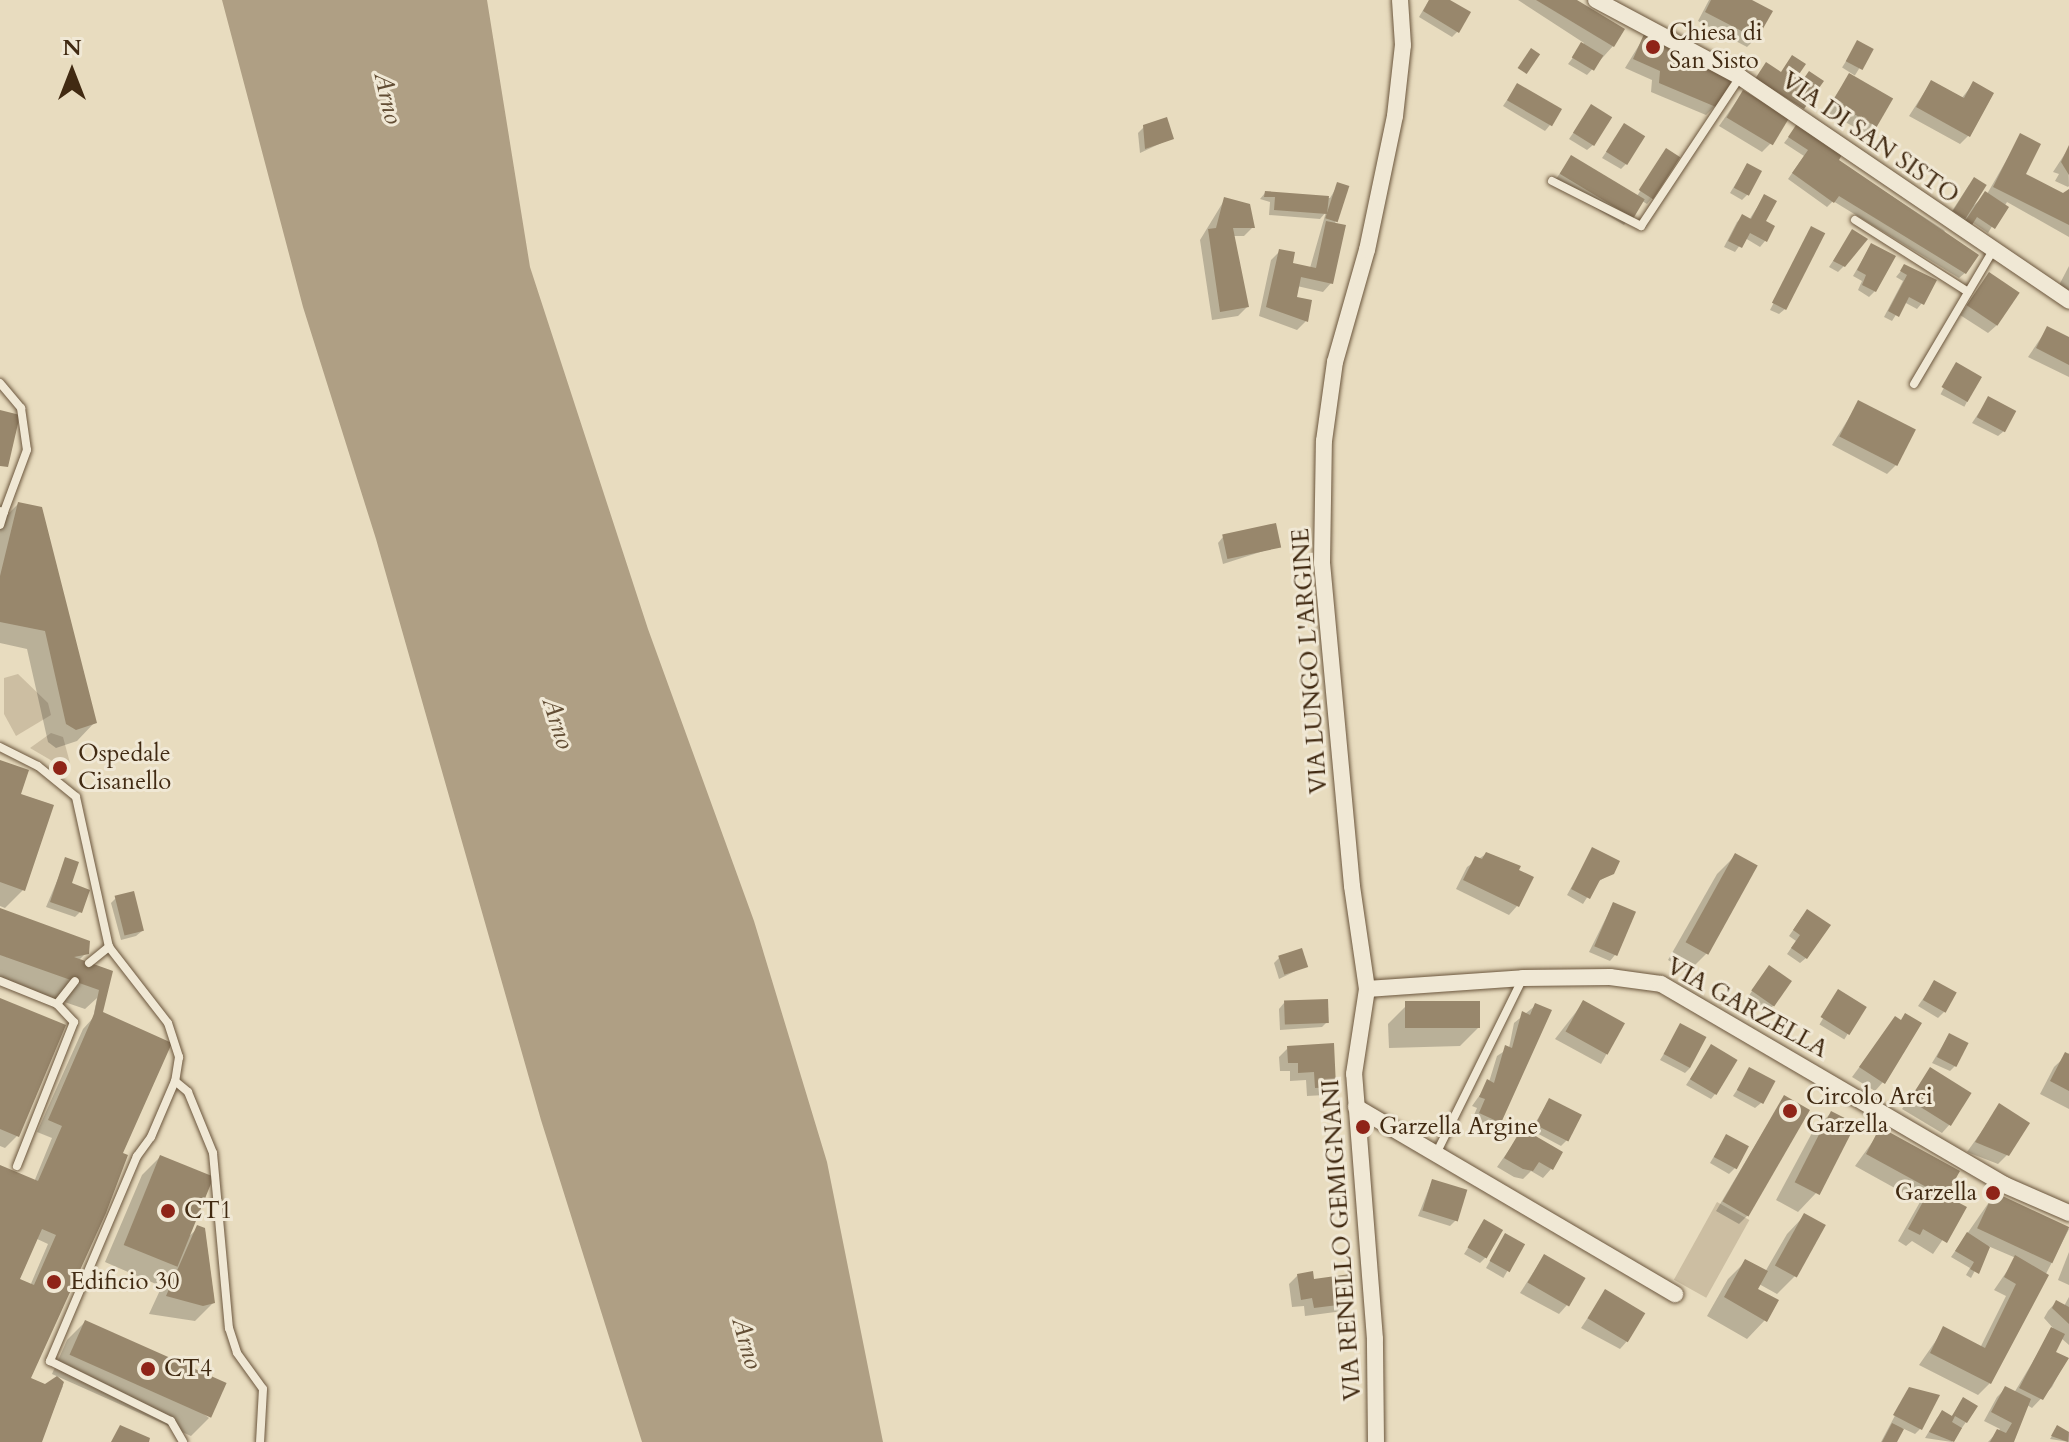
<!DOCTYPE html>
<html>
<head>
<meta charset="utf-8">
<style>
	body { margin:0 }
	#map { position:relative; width:2069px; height:1442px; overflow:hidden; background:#e8dcbf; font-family:Cardo,serif }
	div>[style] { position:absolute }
	.green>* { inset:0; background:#ccbea2; transform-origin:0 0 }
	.water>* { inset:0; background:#af9f84 }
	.shadow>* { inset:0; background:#0003; transform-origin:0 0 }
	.building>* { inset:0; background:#98876c; transform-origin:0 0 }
	.roads { filter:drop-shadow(0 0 2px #6b563d) drop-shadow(0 0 2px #6b563d) }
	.service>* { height:8px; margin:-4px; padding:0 4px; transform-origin:4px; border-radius:4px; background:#f0e8d5 }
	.minor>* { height:16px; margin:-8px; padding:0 8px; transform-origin:8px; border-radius:8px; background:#f0e8d5 }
	.dots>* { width:22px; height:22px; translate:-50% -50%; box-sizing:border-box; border:4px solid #f0e8d5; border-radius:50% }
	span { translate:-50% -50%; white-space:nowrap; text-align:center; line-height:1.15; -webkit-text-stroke:6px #f0e8d5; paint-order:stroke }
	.poi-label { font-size:24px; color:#412a12 }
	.left { translate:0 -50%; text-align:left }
	.right { translate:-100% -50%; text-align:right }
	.street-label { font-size:24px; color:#412a12 }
	.water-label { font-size:26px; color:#624d34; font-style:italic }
	.north { position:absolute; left:32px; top:32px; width:80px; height:80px; -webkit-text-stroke:6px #f0e8d5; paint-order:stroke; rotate:0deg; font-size:22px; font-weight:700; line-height:32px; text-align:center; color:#412a12 }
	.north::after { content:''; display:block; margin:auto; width:28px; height:36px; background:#412a12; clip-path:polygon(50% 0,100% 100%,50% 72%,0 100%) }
</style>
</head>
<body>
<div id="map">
	<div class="green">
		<i style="clip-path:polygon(18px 674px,48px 703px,51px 715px,16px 736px,4px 714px,4px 678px)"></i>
		<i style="clip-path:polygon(51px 733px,63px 737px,70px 763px,66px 769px,30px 748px)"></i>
		<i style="left:1717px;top:1202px;width:37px;height:89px;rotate:29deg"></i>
	</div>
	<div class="water">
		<i style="clip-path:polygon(222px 0,487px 0,530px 267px,648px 629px,754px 921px,827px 1162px,883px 1442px,642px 1442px,541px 1120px,376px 539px,303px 307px)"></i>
	</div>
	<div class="shadow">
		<i style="clip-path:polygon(1429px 0,1446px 0,1458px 31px,1452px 37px,1419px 17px)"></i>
		<i style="clip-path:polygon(1518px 0,1573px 0,1613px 46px,1587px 75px,1568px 64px,1584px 43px)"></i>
		<i style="clip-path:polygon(1709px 0,1748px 0,1756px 38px,1747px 47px,1698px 21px)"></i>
		<i style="clip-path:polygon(1644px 37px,1715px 106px,1706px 115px,1651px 92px,1652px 80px,1625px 68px)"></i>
		<i style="left:1858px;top:42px;width:15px;height:30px;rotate:32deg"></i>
		<i style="clip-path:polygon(1849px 76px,1876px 125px,1867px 134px,1825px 111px)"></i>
		<i style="clip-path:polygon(1931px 82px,1961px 99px,1973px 84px,1969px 135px,1960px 144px,1909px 116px)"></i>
		<i style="clip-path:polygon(1517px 85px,1550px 125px,1545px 131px,1503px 106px)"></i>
		<i style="clip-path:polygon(1743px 92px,1771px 143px,1762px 152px,1719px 126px)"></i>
		<i style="clip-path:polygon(1591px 107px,1593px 145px,1587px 150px,1569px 139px)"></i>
		<i style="clip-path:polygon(1798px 125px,1836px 160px,1944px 230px,1965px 273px,1959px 278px,1833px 201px,1827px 207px,1788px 179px,1804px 156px,1784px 143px)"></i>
		<i style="clip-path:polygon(1624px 126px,1626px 164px,1621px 169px,1602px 158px)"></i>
		<i style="clip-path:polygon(1144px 127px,1172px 138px,1140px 153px,1138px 133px)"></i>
		<i style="clip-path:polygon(2021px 135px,2023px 175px,2062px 194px,2069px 191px,2069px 237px,2007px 202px,1988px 233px,1972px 222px,1965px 230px,1948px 217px,1969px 185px,1974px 205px,1987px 194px)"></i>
		<i style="clip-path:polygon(2068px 149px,2069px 186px,2068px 187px,2055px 181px,2059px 174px,2053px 172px)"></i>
		<i style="clip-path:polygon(1667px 150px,1652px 198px,1647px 204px,1642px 201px,1624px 225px,1553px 183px,1571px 158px,1637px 196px)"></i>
		<i style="clip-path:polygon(1747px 165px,1748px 194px,1742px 200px,1730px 193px)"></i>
		<i style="clip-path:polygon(1338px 185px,1331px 283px,1323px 292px,1297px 286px,1295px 298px,1306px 321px,1297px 330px,1259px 316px,1271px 260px,1280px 251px,1291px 264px,1310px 268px,1326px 212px,1320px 219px,1269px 215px,1270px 202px,1260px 199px,1265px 193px,1330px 198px)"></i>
		<i style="clip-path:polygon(1764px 197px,1763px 222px,1773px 227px,1765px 241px,1760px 247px,1745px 238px,1735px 252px,1724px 247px,1737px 222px,1743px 216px,1749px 220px)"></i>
		<i style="clip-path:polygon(1225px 199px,1252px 228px,1244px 236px,1233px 236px,1247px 307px,1238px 316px,1212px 320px,1200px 240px)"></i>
		<i style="clip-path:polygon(1812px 229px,1785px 309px,1779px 314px,1770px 310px)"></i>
		<i style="clip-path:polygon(1852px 232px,1844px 266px,1838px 272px,1829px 267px)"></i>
		<i style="clip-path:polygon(1871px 245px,1875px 291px,1869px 297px,1858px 290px,1862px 281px,1853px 276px)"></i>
		<i style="clip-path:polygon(1905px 266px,1922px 303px,1917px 309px,1904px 302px,1892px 321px,1884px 317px,1903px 281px,1896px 277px)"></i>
		<i style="clip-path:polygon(2069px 266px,2069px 298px,2056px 291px)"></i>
		<i style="clip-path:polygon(1989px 275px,1997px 325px,1988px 333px,1960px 315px)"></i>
		<i style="clip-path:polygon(2047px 329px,2069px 339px,2069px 377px,2028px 357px)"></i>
		<i style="left:1956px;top:365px;width:27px;height:33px;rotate:28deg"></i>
		<i style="clip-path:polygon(1988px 399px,2004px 431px,1998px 436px,1972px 423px)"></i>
		<i style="clip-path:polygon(1859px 402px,1896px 465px,1887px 474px,1832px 445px)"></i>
		<i style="clip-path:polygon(18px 504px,95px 722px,77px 741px,56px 748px,48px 742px,27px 649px,0 643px,0 522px)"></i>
		<i style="clip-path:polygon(1223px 537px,1279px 546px,1223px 564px,1218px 543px)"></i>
		<i style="clip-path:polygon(0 762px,18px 796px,23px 890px,5px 908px,0 906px)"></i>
		<i style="clip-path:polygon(1592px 850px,1612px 873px,1596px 883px,1583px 904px,1567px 895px)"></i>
		<i style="clip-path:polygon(1486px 854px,1517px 906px,1509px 915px,1456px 889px,1467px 867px)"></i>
		<i style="clip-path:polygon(1735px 856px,1707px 953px,1688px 972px,1668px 960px,1717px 874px)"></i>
		<i style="clip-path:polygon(66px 860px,80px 912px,75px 917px,46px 907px)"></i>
		<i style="clip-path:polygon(116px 898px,142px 931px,136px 936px,121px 940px,111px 903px)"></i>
		<i style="clip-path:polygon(1613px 904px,1615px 955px,1610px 961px,1589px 952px)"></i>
		<i style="clip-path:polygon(evenodd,0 911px,89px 950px,78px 961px,110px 972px,28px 1379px,46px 1386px,56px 1379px,63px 1386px,40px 1442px,0 1442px,0 1168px,34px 1182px,52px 1138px,37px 1132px,83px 1029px,93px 1018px,97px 998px,85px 1009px,0 980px,0 911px,35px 1238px,48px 1244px,30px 1286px,17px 1280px,35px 1238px)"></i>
		<i style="clip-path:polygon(1802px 917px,1806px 958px,1800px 963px,1787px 954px,1796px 941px,1789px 936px)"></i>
		<i style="clip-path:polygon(1279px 958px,1306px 966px,1279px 979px,1274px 963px)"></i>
		<i style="clip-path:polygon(1764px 973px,1774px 1005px,1768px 1011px,1748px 997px)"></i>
		<i style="clip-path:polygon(1934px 983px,1944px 1012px,1938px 1018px,1918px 1006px)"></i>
		<i style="left:1839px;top:992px;width:29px;height:38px;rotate:31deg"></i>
		<i style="clip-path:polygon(0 1000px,17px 1136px,5px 1148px,0 1146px)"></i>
		<i style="clip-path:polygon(1284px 1003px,1327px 1022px,1322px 1027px,1280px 1030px,1279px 1009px)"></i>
		<i style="clip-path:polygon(1583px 1003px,1623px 1024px,1601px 1064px,1555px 1039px)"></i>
		<i style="clip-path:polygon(1536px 1005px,1500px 1122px,1491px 1131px,1471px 1122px,1477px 1108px,1472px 1106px,1489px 1082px,1497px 1056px,1509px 1048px,1514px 1023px)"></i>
		<i style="clip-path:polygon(1406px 1006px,1478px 1028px,1460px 1046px,1389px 1048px,1388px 1024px)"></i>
		<i style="clip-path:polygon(1895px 1019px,1883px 1082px,1875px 1091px,1852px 1077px)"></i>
		<i style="clip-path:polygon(1681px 1026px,1690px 1068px,1685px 1073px,1660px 1060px)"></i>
		<i style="clip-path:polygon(1949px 1035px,1955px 1066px,1950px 1071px,1932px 1063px)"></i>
		<i style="clip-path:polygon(1711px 1047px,1716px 1093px,1711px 1099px,1686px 1085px)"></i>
		<i style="clip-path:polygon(1288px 1048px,1334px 1086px,1325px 1095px,1307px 1096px,1306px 1080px,1290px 1081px,1290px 1071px,1280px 1071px,1279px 1057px)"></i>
		<i style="clip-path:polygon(2069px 1053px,2069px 1109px,2040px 1094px,2054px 1067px)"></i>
		<i style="clip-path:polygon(1750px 1070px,1761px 1103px,1755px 1108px,1733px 1096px)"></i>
		<i style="clip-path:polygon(1930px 1070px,1950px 1124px,1942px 1133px,1902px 1109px)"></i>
		<i style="clip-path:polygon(1784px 1097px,1748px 1215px,1739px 1224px,1716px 1211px)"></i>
		<i style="clip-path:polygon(1549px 1100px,1567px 1140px,1561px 1146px,1531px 1130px)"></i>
		<i style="clip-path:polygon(2000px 1106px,2007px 1155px,1998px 1164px,1967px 1152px)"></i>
		<i style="clip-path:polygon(1831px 1113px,1816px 1193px,1798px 1212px,1776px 1200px,1813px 1131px)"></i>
		<i style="clip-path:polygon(1523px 1130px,1551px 1169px,1543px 1178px,1531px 1171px,1523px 1179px,1514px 1177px,1497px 1167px)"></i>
		<i style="clip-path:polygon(1881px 1130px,1943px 1196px,1964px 1208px,1933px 1254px,1912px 1241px,1906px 1246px,1898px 1241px,1920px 1202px,1855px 1166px)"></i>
		<i style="clip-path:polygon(1726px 1136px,1735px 1168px,1729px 1174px,1710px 1163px)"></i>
		<i style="clip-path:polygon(160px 1157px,185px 1240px,198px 1228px,213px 1303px,195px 1321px,149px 1314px,168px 1273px,156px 1284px,105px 1262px,142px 1175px)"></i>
		<i style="clip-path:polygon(1432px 1181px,1456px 1220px,1450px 1226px,1418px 1216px)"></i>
		<i style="clip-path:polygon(1994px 1195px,2069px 1229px,1990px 1383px,1978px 1395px,1919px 1365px,1944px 1329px,1980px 1348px,2006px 1296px,1994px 1290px,2016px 1258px,1988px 1246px,1971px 1278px,1966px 1275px,1970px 1268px,1951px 1257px)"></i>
		<i style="clip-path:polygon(1805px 1215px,1795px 1276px,1777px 1294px,1759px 1284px,1756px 1290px,1765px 1320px,1747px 1339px,1707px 1316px,1728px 1279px,1746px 1261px,1765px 1272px,1787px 1234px)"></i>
		<i style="clip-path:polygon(1485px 1222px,1485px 1258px,1480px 1263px,1464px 1254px)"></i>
		<i style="left:1505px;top:1235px;width:20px;height:38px;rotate:30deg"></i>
		<i style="clip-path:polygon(2069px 1252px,2069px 1285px,2058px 1280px)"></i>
		<i style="clip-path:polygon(1544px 1256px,1567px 1305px,1559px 1314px,1520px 1293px)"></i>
		<i style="clip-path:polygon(1298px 1275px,1352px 1302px,1343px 1311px,1305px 1316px,1304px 1306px,1292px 1307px,1289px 1284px)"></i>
		<i style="clip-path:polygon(1605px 1292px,1628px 1340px,1620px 1349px,1581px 1328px)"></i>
		<i style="clip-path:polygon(2069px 1297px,2069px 1345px,2061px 1338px,2054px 1353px,2066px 1359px,2052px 1387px,2032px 1408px,2027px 1405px,2010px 1442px,1988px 1442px,2000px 1429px,1984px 1421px,1997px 1397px,2006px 1388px,2014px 1393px,2053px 1328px,2044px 1318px,2048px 1311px,2056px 1302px,2064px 1306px)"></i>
		<i style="clip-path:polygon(85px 1322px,209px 1418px,191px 1436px,52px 1374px,67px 1340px)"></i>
		<i style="clip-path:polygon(1909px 1389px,1920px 1429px,1915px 1434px,1902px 1428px,1895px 1442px,1881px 1442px)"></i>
		<i style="clip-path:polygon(1964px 1400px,1966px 1422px,1952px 1442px,1925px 1438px,1937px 1418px,1943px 1412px,1951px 1417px)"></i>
		<i style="clip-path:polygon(2057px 1428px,2069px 1434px,2069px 1442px,2050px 1439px)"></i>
	</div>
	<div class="building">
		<i style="clip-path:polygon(1429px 0,1450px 0,1471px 12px,1459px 33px,1423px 11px)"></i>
		<i style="clip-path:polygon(1536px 0,1577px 0,1625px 29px,1614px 47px)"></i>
		<i style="clip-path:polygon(1711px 0,1752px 0,1773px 11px,1757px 39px,1705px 12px)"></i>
		<i style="clip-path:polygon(1644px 34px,1732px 81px,1716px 107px,1659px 83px,1660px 71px,1633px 59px)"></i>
		<i style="left:1857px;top:40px;width:19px;height:24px;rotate:28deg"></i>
		<i style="left:1581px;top:42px;width:26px;height:18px;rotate:31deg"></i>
		<i style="left:1531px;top:48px;width:11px;height:24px;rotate:34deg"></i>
		<i style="clip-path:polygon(1792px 55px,1806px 64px,1795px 80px,1800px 84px,1809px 71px,1824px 81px,1804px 109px,1755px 79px,1766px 62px,1781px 72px)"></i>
		<i style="left:1849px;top:73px;width:51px;height:33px;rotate:30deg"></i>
		<i style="clip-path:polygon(1931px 80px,1964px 98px,1973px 81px,1994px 93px,1970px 137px,1916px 107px)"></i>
		<i style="left:1517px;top:83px;width:52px;height:20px;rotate:30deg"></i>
		<i style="left:1743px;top:90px;width:54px;height:32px;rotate:31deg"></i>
		<i style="left:1591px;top:104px;width:25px;height:34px;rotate:32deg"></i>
		<i style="clip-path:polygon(1167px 117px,1174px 139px,1145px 149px,1143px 125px)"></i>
		<i style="clip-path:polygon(1798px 122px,1843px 153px,1839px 160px,1979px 255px,1966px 274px,1839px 196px,1834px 203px,1792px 173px,1808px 150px,1788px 137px)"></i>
		<i style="left:1624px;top:123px;width:25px;height:34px;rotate:32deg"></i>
		<i style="clip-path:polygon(2020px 133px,2041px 144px,2026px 174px,2063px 193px,2069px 189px,2069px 225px,1993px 187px)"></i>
		<i style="clip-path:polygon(2069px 145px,2069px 175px,2061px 162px)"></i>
		<i style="left:1666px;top:148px;width:17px;height:50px;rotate:33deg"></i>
		<i style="left:1571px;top:155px;width:86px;height:22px;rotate:31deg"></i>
		<i style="left:1747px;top:163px;width:17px;height:28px;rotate:28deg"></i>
		<i style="left:1974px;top:177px;width:15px;height:40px;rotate:32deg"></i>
		<i style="left:1337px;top:182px;width:13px;height:38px;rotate:18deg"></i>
		<i style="clip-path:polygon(1265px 191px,1329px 196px,1327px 214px,1274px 210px,1275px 197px,1264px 197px)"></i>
		<i style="clip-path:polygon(1985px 191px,2009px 207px,1995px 229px,1977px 217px,1972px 225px,1965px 221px)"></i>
		<i style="clip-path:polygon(1764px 194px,1777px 201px,1766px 221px,1775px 226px,1767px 242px,1750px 233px,1742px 248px,1728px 241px,1742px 214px,1751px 219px)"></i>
		<i style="clip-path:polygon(1224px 197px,1250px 204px,1255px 228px,1233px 228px,1249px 307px,1220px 312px,1208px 229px,1216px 228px)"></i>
		<i style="clip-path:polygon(1326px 221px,1346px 225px,1333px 284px,1301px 277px,1297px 297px,1312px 300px,1308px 322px,1266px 307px,1279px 249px,1295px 252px,1293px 263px,1316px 268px)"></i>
		<i style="left:1811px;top:226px;width:16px;height:86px;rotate:27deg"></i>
		<i style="clip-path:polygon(1852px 229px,1868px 239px,1845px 267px,1833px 261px)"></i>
		<i style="clip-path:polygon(1871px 243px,1896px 256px,1876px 292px,1862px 285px,1866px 275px,1857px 270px)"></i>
		<i style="clip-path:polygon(1904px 264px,1937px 280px,1924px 305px,1909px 297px,1899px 317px,1888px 311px,1907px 275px,1900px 271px)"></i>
		<i style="left:1989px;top:272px;width:37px;height:40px;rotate:34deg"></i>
		<i style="clip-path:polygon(2047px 326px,2069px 337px,2069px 365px,2036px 348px)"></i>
		<i style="left:1956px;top:362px;width:30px;height:29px;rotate:30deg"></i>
		<i style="left:1988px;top:396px;width:32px;height:24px;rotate:28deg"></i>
		<i style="left:1858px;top:400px;width:65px;height:41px;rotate:27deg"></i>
		<i style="clip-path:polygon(0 410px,20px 415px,8px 467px,0 466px)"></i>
		<i style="clip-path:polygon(18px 502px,42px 507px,97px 723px,76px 730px,66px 724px,45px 631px,0 622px,0 576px)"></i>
		<i style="left:1276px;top:523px;width:25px;height:55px;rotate:78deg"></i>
		<i style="clip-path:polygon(0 760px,29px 770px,21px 794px,54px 805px,25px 891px,0 882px)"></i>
		<i style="clip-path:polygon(1592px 847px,1620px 861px,1614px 874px,1600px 880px,1590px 899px,1571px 889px)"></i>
		<i style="clip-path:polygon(1486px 852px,1521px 866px,1519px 870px,1534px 877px,1519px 907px,1463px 880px,1475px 856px,1482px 859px)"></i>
		<i style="left:1735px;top:853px;width:26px;height:102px;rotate:29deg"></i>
		<i style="clip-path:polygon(65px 857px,79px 862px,72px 883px,90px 890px,82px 913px,50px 902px)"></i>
		<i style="left:134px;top:891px;width:41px;height:20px;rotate:76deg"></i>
		<i style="left:1613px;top:902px;width:25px;height:48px;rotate:23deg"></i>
		<i style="clip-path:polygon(evenodd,0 908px,90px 941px,89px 954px,74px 957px,113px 971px,103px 1012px,172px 1043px,123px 1153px,128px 1155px,106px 1213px,31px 1378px,45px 1384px,57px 1376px,64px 1382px,42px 1442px,0 1442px,0 1165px,38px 1181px,62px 1126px,48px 1120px,94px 1014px,99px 990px,0 955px,0 908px,42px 1229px,56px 1235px,34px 1285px,20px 1279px,42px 1229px)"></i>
		<i style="clip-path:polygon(1807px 909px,1831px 925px,1807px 959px,1791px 948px,1800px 935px,1793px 930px)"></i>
		<i style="left:1302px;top:948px;width:20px;height:25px;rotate:72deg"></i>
		<i style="left:1769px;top:965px;width:28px;height:31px;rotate:35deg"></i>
		<i style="left:1934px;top:980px;width:26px;height:23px;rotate:29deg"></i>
		<i style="left:1838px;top:989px;width:34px;height:33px;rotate:32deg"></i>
		<i style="clip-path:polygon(0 998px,66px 1025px,19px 1137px,0 1129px)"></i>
		<i style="left:1328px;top:999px;width:24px;height:44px;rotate:88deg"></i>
		<i style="left:1583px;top:1000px;width:48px;height:36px;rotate:29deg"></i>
		<i style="left:1480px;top:1001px;width:27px;height:75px;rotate:90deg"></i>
		<i style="clip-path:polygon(1535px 1003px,1552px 1010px,1501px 1123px,1479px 1113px,1485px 1099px,1479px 1097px,1487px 1079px,1494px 1083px,1505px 1045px,1512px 1048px,1522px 1011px,1530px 1015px)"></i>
		<i style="clip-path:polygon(1905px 1013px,1922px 1023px,1885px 1084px,1859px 1067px,1895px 1016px,1901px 1020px)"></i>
		<i style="left:1680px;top:1023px;width:30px;height:35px;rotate:28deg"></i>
		<i style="left:1949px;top:1033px;width:22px;height:27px;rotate:27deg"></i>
		<i style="clip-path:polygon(1334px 1043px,1336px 1087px,1315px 1088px,1314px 1072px,1298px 1073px,1298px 1063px,1288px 1063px,1287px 1046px)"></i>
		<i style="left:1711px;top:1044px;width:31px;height:41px;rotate:31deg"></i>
		<i style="clip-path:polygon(2065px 1052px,2069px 1054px,2069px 1091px,2050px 1081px)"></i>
		<i style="left:1749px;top:1067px;width:30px;height:26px;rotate:28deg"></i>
		<i style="left:1930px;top:1067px;width:49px;height:39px;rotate:32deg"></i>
		<i style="left:1784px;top:1095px;width:30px;height:123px;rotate:30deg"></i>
		<i style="left:1549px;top:1098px;width:37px;height:30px;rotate:27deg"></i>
		<i style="clip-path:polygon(1999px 1103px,2030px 1123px,2009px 1156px,1975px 1142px)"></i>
		<i style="left:1831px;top:1111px;width:28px;height:80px;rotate:27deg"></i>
		<i style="clip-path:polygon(1880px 1127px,1960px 1171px,1946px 1196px,1967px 1207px,1947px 1243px,1923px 1229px,1920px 1235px,1908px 1229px,1930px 1189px,1866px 1154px)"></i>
		<i style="clip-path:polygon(1522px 1128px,1563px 1152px,1553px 1170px,1539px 1162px,1533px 1171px,1523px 1169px,1504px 1158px)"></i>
		<i style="left:1726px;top:1134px;width:26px;height:26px;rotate:28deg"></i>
		<i style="left:160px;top:1155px;width:58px;height:97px;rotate:22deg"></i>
		<i style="left:1432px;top:1179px;width:37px;height:33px;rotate:17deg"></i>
		<i style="left:1994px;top:1192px;width:83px;height:40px;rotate:25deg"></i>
		<i style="left:1804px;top:1213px;width:25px;height:60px;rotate:29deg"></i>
		<i style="left:1484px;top:1219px;width:22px;height:33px;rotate:30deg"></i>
		<i style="clip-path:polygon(197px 1225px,205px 1228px,215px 1303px,203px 1306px,166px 1296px)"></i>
		<i style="clip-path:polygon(1967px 1232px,1990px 1247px,1979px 1274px,1970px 1269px,1974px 1262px,1955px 1251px)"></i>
		<i style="left:1505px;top:1233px;width:23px;height:32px;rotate:29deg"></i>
		<i style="left:1544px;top:1254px;width:48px;height:33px;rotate:30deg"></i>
		<i style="clip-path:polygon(2015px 1255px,2049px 1275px,1991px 1384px,1930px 1353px,1943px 1326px,1985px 1348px,2016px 1284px,2004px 1277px)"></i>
		<i style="clip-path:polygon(1745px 1259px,1768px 1271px,1758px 1289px,1779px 1300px,1767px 1322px,1724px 1297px)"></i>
		<i style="clip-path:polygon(1313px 1271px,1314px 1279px,1350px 1274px,1354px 1303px,1314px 1308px,1312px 1298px,1301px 1300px,1297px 1274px)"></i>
		<i style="left:1605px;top:1289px;width:47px;height:34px;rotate:31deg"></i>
		<i style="clip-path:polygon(2056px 1300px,2069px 1307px,2069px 1324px,2052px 1308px)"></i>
		<i style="left:85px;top:1320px;width:155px;height:38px;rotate:24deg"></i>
		<i style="clip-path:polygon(2051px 1327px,2065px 1334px,2056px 1352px,2069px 1358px,2043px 1400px,2019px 1388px)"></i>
		<i style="clip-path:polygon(2005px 1386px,2031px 1399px,2014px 1442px,1990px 1442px,1997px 1429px,2006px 1433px,2012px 1423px,1991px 1412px)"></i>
		<i style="clip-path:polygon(1909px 1387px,1940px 1395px,1922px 1430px,1893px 1415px)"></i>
		<i style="clip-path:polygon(1963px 1397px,1978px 1406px,1967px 1423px,1955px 1416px,1952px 1422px,1962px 1428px,1954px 1442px,1929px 1432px,1942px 1410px,1952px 1416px)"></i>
		<i style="clip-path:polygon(1892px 1423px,1904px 1429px,1897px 1442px,1882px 1442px)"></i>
		<i style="clip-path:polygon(120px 1425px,150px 1438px,149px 1442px,111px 1442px)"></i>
		<i style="clip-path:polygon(2057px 1425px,2069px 1432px,2068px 1442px,2051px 1436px)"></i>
	</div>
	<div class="roads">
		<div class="service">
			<i style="left:1552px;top:181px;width:100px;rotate:26.8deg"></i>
			<i style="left:1641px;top:226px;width:179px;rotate:-56.4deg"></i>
			<i style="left:1855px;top:220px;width:134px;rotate:32.5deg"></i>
			<i style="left:0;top:383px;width:33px;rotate:50deg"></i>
			<i style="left:21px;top:408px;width:42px;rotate:81.9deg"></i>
			<i style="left:27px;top:450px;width:66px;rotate:110.4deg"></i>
			<i style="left:4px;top:512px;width:4px;rotate:-166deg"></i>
			<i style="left:1914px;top:384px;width:153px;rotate:-59.4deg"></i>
			<i style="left:0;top:525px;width:14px;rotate:-73deg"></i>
			<i style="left:0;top:747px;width:42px;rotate:26.6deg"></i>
			<i style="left:38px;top:766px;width:49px;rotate:39.2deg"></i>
			<i style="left:76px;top:797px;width:154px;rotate:77.6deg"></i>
			<i style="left:109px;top:947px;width:96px;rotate:52.2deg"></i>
			<i style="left:168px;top:1023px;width:36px;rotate:72deg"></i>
			<i style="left:179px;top:1057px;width:24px;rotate:99deg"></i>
			<i style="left:175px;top:1081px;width:61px;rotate:113.2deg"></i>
			<i style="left:151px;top:1137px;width:24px;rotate:126deg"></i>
			<i style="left:137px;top:1156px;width:223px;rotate:113deg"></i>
			<i style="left:50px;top:1361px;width:135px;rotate:26.4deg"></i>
			<i style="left:171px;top:1421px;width:24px;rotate:60deg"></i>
			<i style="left:89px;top:963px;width:26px;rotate:-39deg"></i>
			<i style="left:0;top:981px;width:61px;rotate:22deg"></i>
			<i style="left:57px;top:1004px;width:25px;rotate:47deg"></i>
			<i style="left:74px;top:1022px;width:155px;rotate:111.6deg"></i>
			<i style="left:57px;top:1004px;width:29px;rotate:-52deg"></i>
			<i style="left:175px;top:1081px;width:17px;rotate:40deg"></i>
			<i style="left:188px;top:1092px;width:66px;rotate:67.7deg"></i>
			<i style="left:213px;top:1153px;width:176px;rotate:84.8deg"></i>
			<i style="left:229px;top:1328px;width:26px;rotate:72deg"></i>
			<i style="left:237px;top:1353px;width:44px;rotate:54.2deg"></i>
			<i style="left:263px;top:1389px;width:53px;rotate:93.2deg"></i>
			<i style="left:1435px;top:1156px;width:199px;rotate:-63.7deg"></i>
		</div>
		<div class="minor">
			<i style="left:1596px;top:0;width:163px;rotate:28.1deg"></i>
			<i style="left:1740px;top:77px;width:398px;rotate:34.2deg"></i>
			<i style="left:1367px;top:989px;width:156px;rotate:-4deg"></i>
			<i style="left:1523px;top:978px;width:87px;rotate:-0.7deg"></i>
			<i style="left:1610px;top:977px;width:51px;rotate:7.8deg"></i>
			<i style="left:1661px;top:984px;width:398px;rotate:30.3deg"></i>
			<i style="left:2005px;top:1185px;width:70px;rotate:23.6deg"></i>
			<i style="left:1356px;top:1107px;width:370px;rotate:30.4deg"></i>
			<i style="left:1376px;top:1442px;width:103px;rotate:-90.6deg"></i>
			<i style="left:1375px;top:1339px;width:266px;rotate:-94.5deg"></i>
			<i style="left:1354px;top:1074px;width:86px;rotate:-81.3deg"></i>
			<i style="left:1367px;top:989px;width:104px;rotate:-98.3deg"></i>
			<i style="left:1352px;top:886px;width:324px;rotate:-95.3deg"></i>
			<i style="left:1322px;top:563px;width:122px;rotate:-89.1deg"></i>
			<i style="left:1324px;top:441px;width:80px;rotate:-82.1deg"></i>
			<i style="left:1335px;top:362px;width:116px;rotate:-74.1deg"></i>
			<i style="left:1367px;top:250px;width:137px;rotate:-78.2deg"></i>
			<i style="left:1395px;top:116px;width:71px;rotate:-83.6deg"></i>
			<i style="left:1403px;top:45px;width:45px;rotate:-93.8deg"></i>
		</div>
	</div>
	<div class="dots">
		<i style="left:1653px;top:47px;background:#8f2418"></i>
		<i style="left:60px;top:768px;background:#8f2418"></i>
		<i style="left:1790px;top:1111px;background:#8f2418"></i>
		<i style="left:1363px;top:1127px;background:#8f2418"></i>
		<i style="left:1993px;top:1193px;background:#8f2418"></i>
		<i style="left:168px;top:1211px;background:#8f2418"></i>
		<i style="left:54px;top:1282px;background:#8f2418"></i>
		<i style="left:148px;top:1369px;background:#8f2418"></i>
	</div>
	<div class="poi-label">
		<span class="left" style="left:1669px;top:47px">Chiesa di<br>San Sisto</span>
		<span class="left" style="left:78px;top:768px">Ospedale<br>Cisanello</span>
		<span class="left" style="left:1806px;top:1111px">Circolo Arci<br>Garzella</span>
		<span class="left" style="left:1379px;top:1127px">Garzella Argine</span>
		<span class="right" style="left:1977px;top:1193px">Garzella</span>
		<span class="left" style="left:184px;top:1211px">CT1</span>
		<span class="left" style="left:70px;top:1282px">Edificio 30</span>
		<span class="left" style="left:164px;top:1369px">CT4</span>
	</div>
	<div class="street-label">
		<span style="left:1870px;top:138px;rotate:35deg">VIA DI SAN SISTO</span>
		<span style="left:1310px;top:661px;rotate:-94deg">VIA LUNGO L'ARGINE</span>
		<span style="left:1747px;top:1008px;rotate:29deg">VIA GARZELLA</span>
		<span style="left:1342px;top:1240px;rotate:-94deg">VIA RENELLO GEMIGNANI</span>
	</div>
	<div class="water-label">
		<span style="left:388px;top:98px;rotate:77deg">Arno</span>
		<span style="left:558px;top:723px;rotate:72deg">Arno</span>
		<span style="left:747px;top:1343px;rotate:74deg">Arno</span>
	</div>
	<div class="north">N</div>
</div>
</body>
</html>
